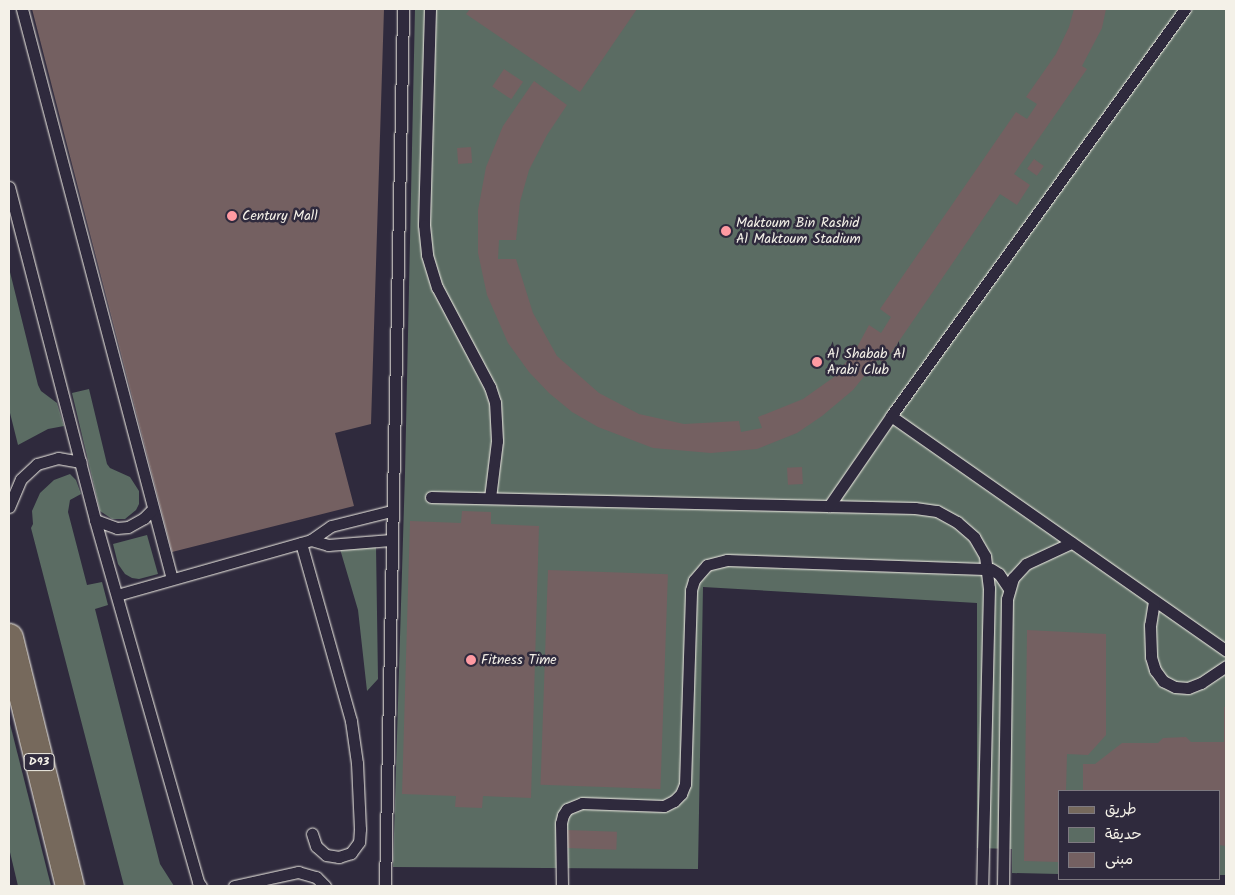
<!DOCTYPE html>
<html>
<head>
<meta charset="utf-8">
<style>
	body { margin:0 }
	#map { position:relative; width:1235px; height:895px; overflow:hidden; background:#2f2a3d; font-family:Kalam,"Playpen Sans Arabic",sans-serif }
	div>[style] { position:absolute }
	.green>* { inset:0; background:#5b6c63 }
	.building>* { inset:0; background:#746061; transform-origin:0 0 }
	.roads { filter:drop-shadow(0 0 1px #f4f1e8) drop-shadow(0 0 1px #f4f1e8) }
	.lane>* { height:11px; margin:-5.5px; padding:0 5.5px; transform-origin:5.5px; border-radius:5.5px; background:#2f2a3d }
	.primary>* { height:28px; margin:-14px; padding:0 14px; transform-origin:14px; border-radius:14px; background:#76695c }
	.dots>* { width:14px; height:14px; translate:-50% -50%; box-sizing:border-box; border:2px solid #2f2a3d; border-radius:50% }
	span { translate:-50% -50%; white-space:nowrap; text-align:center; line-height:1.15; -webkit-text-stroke:5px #2f2a3d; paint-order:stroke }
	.shield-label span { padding:1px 4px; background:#2f2a3d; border:1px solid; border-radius:4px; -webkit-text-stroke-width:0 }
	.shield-label { font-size:12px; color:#f4f1e8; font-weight:700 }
	.poi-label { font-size:14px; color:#f4f1e8 }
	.left { translate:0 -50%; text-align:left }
	.frame { position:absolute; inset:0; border:10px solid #f4f1e8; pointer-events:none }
	.legend { position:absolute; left:1058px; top:790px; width:162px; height:90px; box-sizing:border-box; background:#2f2a3d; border:1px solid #7e7a81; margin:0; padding:6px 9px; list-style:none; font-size:15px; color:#f4f1e8 }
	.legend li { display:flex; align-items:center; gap:10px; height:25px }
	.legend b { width:25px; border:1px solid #7e7a81 }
</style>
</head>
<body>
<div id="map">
	<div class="green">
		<i style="clip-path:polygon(415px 9px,1226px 9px,1226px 875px,1219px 875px,1219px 791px,1059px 791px,1059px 874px,1012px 873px,1012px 849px,977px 848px,977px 603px,703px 587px,698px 869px,393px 867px,405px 473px)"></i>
		<i style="clip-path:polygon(9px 268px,38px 385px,41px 391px,57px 403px,64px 426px,48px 429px,18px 445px,9px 409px)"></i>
		<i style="clip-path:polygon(89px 389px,107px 464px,110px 468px,130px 477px,139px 491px,139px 504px,136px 510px,125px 519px,112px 519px,100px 511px,72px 393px)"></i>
		<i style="clip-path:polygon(70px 474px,76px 480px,81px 494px,70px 500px,68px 512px,87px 585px,102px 582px,108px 605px,95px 609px,160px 864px,174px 886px,124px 886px,31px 528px,33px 524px,32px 511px,40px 493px,54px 480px)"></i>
		<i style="clip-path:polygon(147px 535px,158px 574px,139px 579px,132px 578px,125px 574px,118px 564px,113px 544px)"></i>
		<i style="clip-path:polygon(376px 546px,378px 679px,367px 691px,358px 610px,340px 549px)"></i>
		<i style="clip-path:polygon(9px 720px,51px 886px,18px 886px,9px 848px)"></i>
	</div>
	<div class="building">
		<i style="clip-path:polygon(32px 9px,384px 9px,371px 424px,335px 433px,354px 506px,172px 552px)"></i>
		<i style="clip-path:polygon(470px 9px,637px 9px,580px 92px,466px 14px)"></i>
		<i style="clip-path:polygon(1074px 9px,1106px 9px,1102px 28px,1082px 66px,1087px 69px,1014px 174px,1030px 185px,1017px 205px,1000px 194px,884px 363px,878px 359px,853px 390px,822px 416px,797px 433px,757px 449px,711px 453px,653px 448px,598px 427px,572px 412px,549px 393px,529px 372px,508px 343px,487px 295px,478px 253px,478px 210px,486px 167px,503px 126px,534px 81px,567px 105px,547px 135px,529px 170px,520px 202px,516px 240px,499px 240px,498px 259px,516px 259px,533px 313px,557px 356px,599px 393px,639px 414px,684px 424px,739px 421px,741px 432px,762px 428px,758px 417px,803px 399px,834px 377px,855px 351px,869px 325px,881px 333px,891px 317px,880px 309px,1016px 112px,1027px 119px,1037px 104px,1026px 97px,1056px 54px,1069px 27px)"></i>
		<i style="left:504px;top:69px;width:23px;height:21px;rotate:34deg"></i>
		<i style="left:471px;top:147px;width:16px;height:14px;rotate:86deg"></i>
		<i style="left:1034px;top:159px;width:12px;height:12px;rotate:35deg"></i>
		<i style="left:802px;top:467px;width:17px;height:15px;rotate:87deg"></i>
		<i style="clip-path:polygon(462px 511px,491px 512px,491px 524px,539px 526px,531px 798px,483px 796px,482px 808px,455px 807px,456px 796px,402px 794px,410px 521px,461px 523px)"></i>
		<i style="left:548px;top:570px;width:120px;height:215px;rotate:2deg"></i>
		<i style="clip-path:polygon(1027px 630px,1106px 634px,1106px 735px,1088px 755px,1067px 754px,1066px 791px,1059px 791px,1059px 862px,1024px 861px)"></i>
		<i style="clip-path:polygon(1224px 707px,1226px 707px,1226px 846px,1219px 845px,1219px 791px,1083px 791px,1083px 764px,1095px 764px,1122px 743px,1158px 743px,1163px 738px,1186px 737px,1191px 742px,1224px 742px)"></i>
		<i style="left:567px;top:830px;width:50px;height:18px;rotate:2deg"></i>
	</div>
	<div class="roads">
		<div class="lane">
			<i style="left:22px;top:9px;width:589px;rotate:75.26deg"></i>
			<i style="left:430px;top:9px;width:216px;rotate:91.6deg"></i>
			<i style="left:424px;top:225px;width:30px;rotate:84deg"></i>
			<i style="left:427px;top:255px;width:34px;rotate:73deg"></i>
			<i style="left:437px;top:287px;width:113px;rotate:62.1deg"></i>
			<i style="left:490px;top:387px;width:16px;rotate:72deg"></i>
			<i style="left:495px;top:402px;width:39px;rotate:87deg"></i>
			<i style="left:497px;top:441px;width:57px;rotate:97deg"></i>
			<i style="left:9px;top:187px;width:344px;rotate:75.5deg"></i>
			<i style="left:95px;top:520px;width:376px;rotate:74.1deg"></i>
			<i style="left:198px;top:882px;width:5px;rotate:53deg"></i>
			<i style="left:891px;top:416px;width:409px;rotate:35deg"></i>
			<i style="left:431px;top:497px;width:484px;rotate:1.3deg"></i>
			<i style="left:915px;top:508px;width:22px;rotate:8deg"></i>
			<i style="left:937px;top:511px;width:23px;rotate:29deg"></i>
			<i style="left:957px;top:522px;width:23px;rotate:41deg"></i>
			<i style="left:974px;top:537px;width:22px;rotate:60deg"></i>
			<i style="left:985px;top:556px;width:32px;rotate:83deg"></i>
			<i style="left:989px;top:588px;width:298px;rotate:91.3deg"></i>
			<i style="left:829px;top:506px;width:109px;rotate:-55.4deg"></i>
			<i style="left:891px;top:416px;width:502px;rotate:-54.16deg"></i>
			<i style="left:9px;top:507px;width:30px;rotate:-67deg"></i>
			<i style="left:21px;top:479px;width:22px;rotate:-43deg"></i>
			<i style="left:37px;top:464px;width:22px;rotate:-16deg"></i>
			<i style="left:58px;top:458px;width:23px;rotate:10deg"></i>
			<i style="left:95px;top:520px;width:23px;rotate:20deg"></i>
			<i style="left:117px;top:528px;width:11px;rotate:-5deg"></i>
			<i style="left:128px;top:527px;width:18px;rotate:-29deg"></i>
			<i style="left:144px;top:518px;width:11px;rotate:-45deg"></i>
			<i style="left:311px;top:540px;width:18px;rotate:16deg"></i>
			<i style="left:328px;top:545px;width:63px;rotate:-4.5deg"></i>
			<i style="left:301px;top:543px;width:185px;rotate:74.3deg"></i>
			<i style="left:351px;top:721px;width:42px;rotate:81.9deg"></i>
			<i style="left:357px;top:763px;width:66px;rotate:87.4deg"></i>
			<i style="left:360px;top:829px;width:13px;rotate:94deg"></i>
			<i style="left:359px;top:842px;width:14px;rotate:126deg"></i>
			<i style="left:351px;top:853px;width:13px;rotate:162deg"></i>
			<i style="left:339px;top:857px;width:13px;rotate:-171deg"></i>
			<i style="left:326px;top:855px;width:13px;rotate:-138deg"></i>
			<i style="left:316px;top:846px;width:13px;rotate:-108deg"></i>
			<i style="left:117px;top:595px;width:202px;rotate:-15.8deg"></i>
			<i style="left:311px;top:540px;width:24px;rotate:-35deg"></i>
			<i style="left:331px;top:526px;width:62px;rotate:-14deg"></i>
			<i style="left:1154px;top:601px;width:24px;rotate:99deg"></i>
			<i style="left:1150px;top:625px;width:32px;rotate:88deg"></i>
			<i style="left:1151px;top:657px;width:14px;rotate:73deg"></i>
			<i style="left:1155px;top:670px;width:14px;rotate:54deg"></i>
			<i style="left:1163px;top:681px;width:13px;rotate:27deg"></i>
			<i style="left:1175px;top:687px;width:13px;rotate:4deg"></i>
			<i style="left:1188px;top:688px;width:14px;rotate:-21deg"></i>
			<i style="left:1201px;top:683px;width:30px;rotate:-34deg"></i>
			<i style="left:234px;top:886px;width:66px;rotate:-12.3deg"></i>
			<i style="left:298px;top:872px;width:19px;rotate:16deg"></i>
			<i style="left:316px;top:877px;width:13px;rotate:45deg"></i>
			<i style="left:385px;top:886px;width:877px;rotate:-88.82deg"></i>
			<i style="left:562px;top:886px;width:63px;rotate:-90.9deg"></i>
			<i style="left:561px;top:823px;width:8px;rotate:-76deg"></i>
			<i style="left:563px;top:815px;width:7px;rotate:-56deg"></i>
			<i style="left:567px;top:809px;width:16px;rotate:-22deg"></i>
			<i style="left:582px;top:803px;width:82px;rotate:2.1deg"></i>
			<i style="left:664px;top:806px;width:11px;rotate:-27deg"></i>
			<i style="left:674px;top:801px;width:10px;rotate:-45deg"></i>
			<i style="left:681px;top:794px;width:11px;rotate:-68deg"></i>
			<i style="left:685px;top:784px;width:194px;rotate:-88.2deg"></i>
			<i style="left:691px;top:590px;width:10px;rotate:-73deg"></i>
			<i style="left:694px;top:580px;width:20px;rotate:-49deg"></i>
			<i style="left:707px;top:565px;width:21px;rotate:-14deg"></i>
			<i style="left:727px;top:560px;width:264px;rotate:2deg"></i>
			<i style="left:991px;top:569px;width:9px;rotate:32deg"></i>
			<i style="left:999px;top:574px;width:18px;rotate:56deg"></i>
			<i style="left:1003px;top:886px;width:287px;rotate:-89.2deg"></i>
			<i style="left:1007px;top:599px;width:22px;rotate:-74deg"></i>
			<i style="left:1013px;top:578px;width:19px;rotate:-47deg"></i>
			<i style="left:1026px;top:564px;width:50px;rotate:-25deg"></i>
		</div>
		<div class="primary">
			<i style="left:9px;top:638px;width:255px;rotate:76.2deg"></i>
		</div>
	</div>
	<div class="dots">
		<i style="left:232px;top:216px;background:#ff9aa2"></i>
		<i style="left:726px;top:231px;background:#ff9aa2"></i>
		<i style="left:817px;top:362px;background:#ff9aa2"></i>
		<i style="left:471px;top:660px;background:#ff9aa2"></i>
	</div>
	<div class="shield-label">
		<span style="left:39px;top:762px">D93</span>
	</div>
	<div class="poi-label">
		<span class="left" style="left:242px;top:216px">Century Mall</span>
		<span class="left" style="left:736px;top:231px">Maktoum Bin Rashid<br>Al Maktoum Stadium</span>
		<span class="left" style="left:827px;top:362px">Al Shabab Al<br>Arabi Club</span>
		<span class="left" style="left:481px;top:660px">Fitness Time</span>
	</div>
	<div class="frame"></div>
	<ul class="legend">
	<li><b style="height:6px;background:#76695c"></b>طريق</li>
	<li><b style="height:14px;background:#5b6c63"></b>حديقة</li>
	<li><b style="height:14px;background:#746061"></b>مبنى</li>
	</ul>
</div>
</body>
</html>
